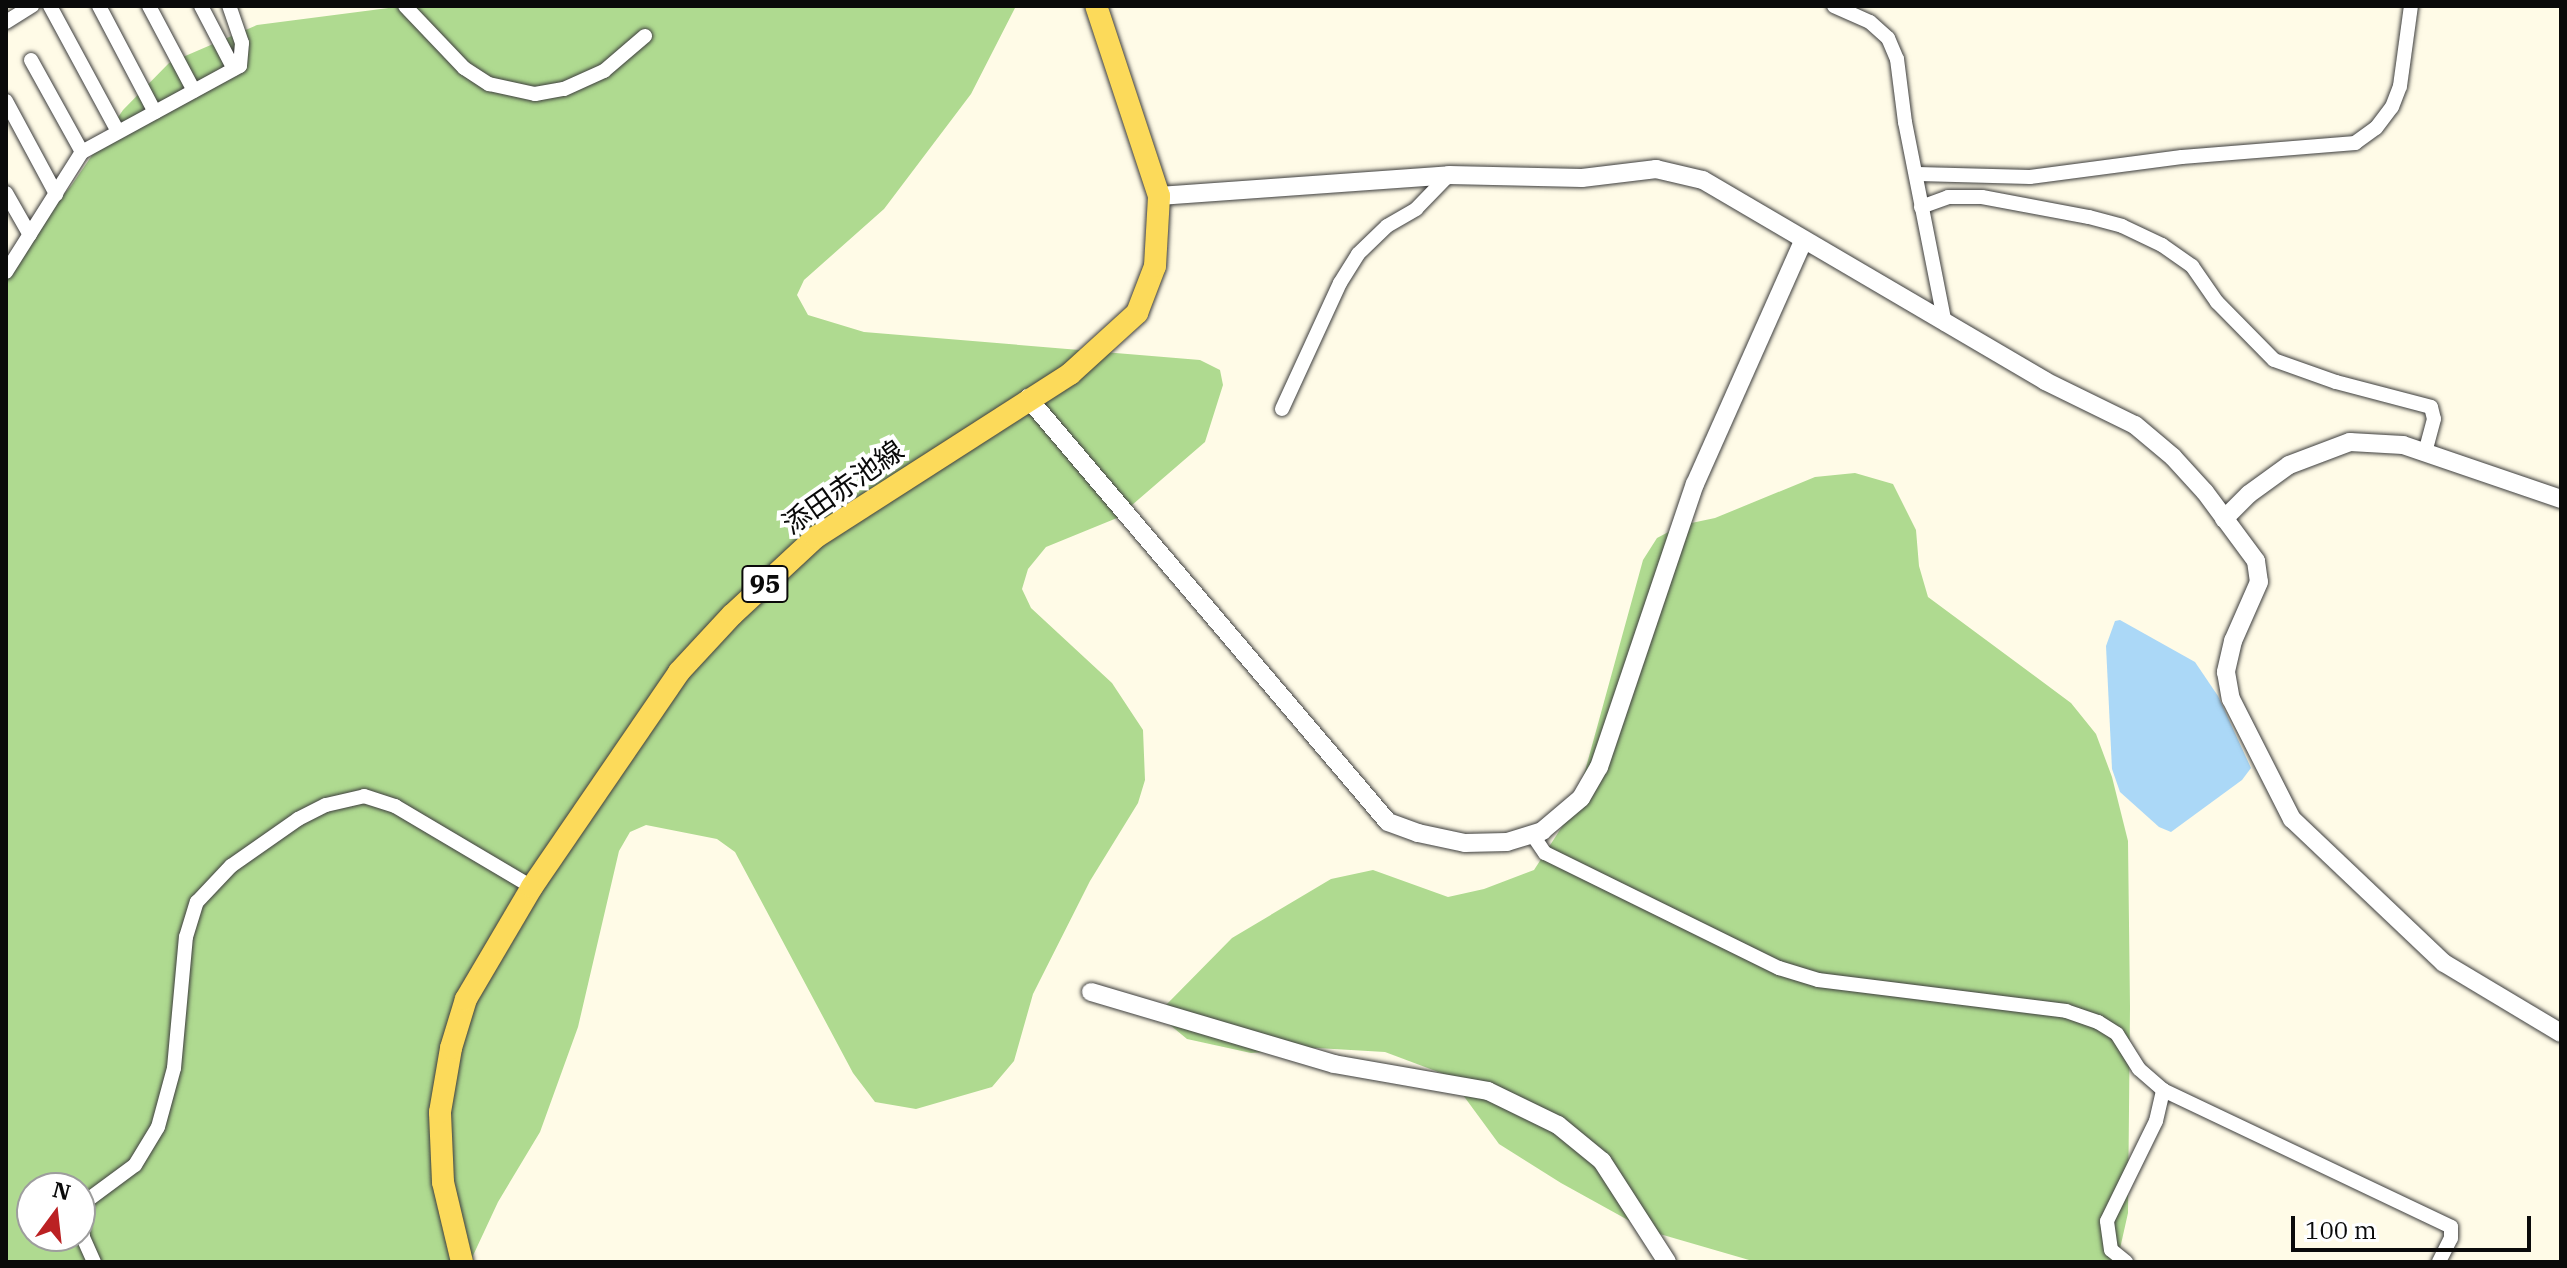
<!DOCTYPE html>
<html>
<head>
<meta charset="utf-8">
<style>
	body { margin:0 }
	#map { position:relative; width:2567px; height:1268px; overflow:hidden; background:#fffbe7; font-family:"IBM Plex Serif","Noto Sans JP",serif }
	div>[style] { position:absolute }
	.forest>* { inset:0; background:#afda90 }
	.water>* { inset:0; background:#abd8f7 }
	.roads { filter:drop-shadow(0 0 2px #3d3d3d) drop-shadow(0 0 2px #3d3d3d) }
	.minor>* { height:14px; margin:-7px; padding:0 7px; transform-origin:7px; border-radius:7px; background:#fff }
	.tertiary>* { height:18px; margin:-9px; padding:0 9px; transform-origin:9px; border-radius:9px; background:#fff }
	.primary>* { height:22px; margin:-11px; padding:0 11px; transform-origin:11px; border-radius:11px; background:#fcda5a }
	span { translate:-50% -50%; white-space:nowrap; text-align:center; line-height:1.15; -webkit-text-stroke:8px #fff; paint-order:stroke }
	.shield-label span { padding:2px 6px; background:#fff; border:2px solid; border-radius:6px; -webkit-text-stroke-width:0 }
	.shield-label { font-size:26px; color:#0a0a0a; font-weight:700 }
	.street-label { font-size:28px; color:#0a0a0a }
	.frame { position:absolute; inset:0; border:8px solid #0a0a0a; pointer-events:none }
	.north { position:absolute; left:16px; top:1172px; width:80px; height:80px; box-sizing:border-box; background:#fff; border:2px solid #9d9d9d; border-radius:50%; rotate:15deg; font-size:22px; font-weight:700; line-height:32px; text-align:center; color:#0a0a0a }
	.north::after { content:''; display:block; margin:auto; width:28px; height:36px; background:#bb2123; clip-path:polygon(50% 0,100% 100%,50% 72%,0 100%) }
	.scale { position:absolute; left:2291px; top:1216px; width:240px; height:36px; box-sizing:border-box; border:4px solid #0a0a0a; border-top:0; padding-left:10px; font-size:24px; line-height:28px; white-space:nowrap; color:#0a0a0a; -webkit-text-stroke:6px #fff; paint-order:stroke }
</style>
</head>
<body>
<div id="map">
	<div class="forest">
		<i style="clip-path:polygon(evenodd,404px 6px,1016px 6px,971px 94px,884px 209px,804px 280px,797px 295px,808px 315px,864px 332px,1200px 360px,1220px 370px,1223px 385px,1205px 442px,1117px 518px,1046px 547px,1028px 569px,1022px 589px,1031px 608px,1112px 683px,1143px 730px,1145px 780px,1138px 803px,1090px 881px,1033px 994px,1014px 1061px,992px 1087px,916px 1109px,875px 1102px,853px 1073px,735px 852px,717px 839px,646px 825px,630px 832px,619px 851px,578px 1027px,540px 1132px,498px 1202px,470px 1262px,6px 1262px,6px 261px,71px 186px,123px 110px,169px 63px,257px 25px,404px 6px,32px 1188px,80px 1188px,80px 1236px,32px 1236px,32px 1188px)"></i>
		<i style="clip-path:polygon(1855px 473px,1893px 484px,1916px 530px,1919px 566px,1928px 597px,2071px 703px,2096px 734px,2112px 777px,2128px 841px,2130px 1007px,2128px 1213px,2117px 1262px,1756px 1262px,1646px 1230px,1561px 1183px,1499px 1144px,1449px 1076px,1385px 1052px,1317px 1048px,1251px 1053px,1187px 1039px,1164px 1020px,1166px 1005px,1232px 938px,1331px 879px,1373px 870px,1448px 897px,1484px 889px,1534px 870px,1565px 822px,1585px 771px,1643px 560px,1657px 538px,1682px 525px,1715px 518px,1815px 477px)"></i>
	</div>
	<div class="water">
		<i style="clip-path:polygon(2120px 620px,2195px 662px,2218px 696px,2251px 768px,2242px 780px,2171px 832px,2159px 827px,2120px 792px,2112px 769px,2106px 646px,2115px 621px)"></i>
	</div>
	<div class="roads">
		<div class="minor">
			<i style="left:50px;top:6px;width:143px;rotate:61.6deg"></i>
			<i style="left:99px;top:6px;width:120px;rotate:62.2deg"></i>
			<i style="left:149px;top:6px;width:96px;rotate:62.1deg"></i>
			<i style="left:201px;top:6px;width:71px;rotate:62.4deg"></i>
			<i style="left:405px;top:6px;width:86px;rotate:46.4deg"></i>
			<i style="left:464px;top:68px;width:30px;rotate:33deg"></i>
			<i style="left:489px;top:84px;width:47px;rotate:12.3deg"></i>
			<i style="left:535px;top:94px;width:29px;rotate:-10deg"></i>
			<i style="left:564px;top:89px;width:44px;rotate:-24.2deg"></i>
			<i style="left:604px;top:71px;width:54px;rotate:-40.5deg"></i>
			<i style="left:1834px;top:6px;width:39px;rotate:24deg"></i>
			<i style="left:1870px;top:22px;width:24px;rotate:42deg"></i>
			<i style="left:1888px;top:38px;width:23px;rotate:67deg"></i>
			<i style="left:1897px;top:59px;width:64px;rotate:82.8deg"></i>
			<i style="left:1905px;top:122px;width:206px;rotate:78.8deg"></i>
			<i style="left:6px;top:22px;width:31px;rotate:-32deg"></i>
			<i style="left:31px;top:60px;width:105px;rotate:61deg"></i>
			<i style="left:6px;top:101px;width:106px;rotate:61.7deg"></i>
			<i style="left:1918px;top:174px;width:112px;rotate:1.5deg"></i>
			<i style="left:2030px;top:177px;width:153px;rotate:-7.5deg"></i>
			<i style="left:2182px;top:157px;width:174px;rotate:-4.6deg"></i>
			<i style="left:2355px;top:143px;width:26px;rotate:-36deg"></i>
			<i style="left:2376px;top:128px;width:26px;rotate:-53deg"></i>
			<i style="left:2392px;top:107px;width:22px;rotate:-69deg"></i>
			<i style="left:2400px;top:86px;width:81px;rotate:-82.2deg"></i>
			<i style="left:6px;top:193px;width:48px;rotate:60.3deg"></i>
			<i style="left:1921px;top:207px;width:29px;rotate:-20deg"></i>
			<i style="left:1948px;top:197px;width:34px"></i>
			<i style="left:1982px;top:197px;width:109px;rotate:10.6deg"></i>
			<i style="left:2089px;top:217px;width:34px;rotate:15deg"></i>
			<i style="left:2122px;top:226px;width:44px;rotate:25.4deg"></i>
			<i style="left:2162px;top:245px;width:37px;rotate:35deg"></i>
			<i style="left:2192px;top:266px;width:44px;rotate:55.2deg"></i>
			<i style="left:2217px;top:302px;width:81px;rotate:45.5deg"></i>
			<i style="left:2274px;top:360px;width:66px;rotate:19.5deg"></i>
			<i style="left:2336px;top:382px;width:98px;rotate:14.7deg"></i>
			<i style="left:2431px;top:407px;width:12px;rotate:76deg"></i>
			<i style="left:2434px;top:419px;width:35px;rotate:105deg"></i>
			<i style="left:6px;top:272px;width:142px;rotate:-57.7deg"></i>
			<i style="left:82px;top:152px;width:180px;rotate:-28.6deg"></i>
			<i style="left:240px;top:66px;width:23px;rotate:-85deg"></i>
			<i style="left:242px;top:43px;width:39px;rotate:-109deg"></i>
			<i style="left:1282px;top:409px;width:139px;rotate:-65.3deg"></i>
			<i style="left:1340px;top:283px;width:34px;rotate:-58deg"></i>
			<i style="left:1358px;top:254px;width:40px;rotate:-44deg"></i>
			<i style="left:1387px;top:226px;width:34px;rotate:-30deg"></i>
			<i style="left:1416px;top:209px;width:47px;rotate:-45.9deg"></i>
			<i style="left:1532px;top:834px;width:23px;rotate:56deg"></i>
			<i style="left:1545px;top:853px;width:261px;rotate:26.2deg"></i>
			<i style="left:1779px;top:968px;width:41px;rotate:17.1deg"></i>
			<i style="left:1818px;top:980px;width:250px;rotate:7.1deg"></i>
			<i style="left:2066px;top:1011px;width:34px;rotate:19deg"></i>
			<i style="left:2098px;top:1022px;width:22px;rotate:32deg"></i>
			<i style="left:2117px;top:1034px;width:41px;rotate:57.8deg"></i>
			<i style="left:2139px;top:1069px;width:32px;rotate:41deg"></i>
			<i style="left:2163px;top:1090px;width:319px;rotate:25.4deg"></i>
			<i style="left:2451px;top:1227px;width:11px;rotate:90deg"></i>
			<i style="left:2451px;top:1238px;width:27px;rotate:117deg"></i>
			<i style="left:94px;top:1262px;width:27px;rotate:-114deg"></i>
			<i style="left:83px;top:1237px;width:21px;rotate:-95deg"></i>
			<i style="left:81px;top:1216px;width:19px;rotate:-65deg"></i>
			<i style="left:89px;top:1199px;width:57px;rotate:-36.5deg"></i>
			<i style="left:135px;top:1165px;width:44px;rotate:-58.8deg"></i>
			<i style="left:158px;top:1127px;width:61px;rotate:-74.8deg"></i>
			<i style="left:174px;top:1068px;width:132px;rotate:-84.8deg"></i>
			<i style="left:186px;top:937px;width:37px;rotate:-73deg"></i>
			<i style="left:197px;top:902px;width:50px;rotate:-46.6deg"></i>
			<i style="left:231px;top:866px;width:82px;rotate:-35deg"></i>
			<i style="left:298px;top:819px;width:31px;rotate:-27deg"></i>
			<i style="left:326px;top:805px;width:39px;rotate:-13deg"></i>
			<i style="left:364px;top:796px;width:33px;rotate:18deg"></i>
			<i style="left:395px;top:806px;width:159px;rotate:30.6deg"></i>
			<i style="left:2126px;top:1262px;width:19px;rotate:-141deg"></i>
			<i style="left:2111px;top:1250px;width:29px;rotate:-98deg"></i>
			<i style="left:2107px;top:1221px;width:111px;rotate:-63.9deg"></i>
			<i style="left:2156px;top:1121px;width:32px;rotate:-77deg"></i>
		</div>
		<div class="tertiary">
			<i style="left:1159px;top:196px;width:291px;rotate:-4.1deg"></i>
			<i style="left:1449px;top:175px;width:133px;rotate:1.3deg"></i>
			<i style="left:1582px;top:178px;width:75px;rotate:-6.9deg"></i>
			<i style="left:1656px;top:169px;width:48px;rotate:13.2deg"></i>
			<i style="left:1703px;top:180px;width:397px;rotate:30.4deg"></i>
			<i style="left:2045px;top:381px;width:100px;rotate:26.1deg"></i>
			<i style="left:2135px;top:425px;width:50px;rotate:40.1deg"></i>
			<i style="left:2173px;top:457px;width:47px;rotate:47.6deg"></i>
			<i style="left:2205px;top:492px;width:86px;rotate:53.5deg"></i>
			<i style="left:2256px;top:561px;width:21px;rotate:82deg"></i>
			<i style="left:2259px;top:582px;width:64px;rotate:113.8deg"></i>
			<i style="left:2233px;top:641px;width:32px;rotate:103deg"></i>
			<i style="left:2226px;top:672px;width:27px;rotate:80deg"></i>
			<i style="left:2231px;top:699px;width:135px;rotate:63.1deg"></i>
			<i style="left:2292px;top:819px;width:209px;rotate:43.5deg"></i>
			<i style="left:2444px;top:963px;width:136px;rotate:30.9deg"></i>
			<i style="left:1028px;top:398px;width:556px;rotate:49.67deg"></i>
			<i style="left:1388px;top:822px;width:32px;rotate:20deg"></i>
			<i style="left:1418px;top:833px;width:48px;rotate:12deg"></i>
			<i style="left:1465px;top:843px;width:42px;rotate:-1.4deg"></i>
			<i style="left:1507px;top:842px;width:37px;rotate:-17deg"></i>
			<i style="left:1542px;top:831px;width:51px;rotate:-40.2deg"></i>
			<i style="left:1581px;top:798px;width:36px;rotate:-60deg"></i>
			<i style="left:1599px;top:767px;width:299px;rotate:-71.3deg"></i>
			<i style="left:1695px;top:484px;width:266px;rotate:-66deg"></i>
			<i style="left:2224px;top:519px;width:35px;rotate:-45deg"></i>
			<i style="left:2249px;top:494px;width:49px;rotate:-35.9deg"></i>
			<i style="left:2289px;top:465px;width:65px;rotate:-20.7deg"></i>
			<i style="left:2350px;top:442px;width:53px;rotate:3.2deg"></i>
			<i style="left:2403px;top:445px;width:167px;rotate:18.9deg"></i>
			<i style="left:1091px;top:992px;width:253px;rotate:16.5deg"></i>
			<i style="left:1334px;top:1064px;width:156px;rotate:9.9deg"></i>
			<i style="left:1488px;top:1091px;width:78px;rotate:25.9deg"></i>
			<i style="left:1558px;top:1125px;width:57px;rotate:39.3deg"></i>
			<i style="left:1602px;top:1161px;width:120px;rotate:57.2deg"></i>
		</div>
		<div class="primary">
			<i style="left:462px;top:1262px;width:82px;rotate:-103.4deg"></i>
			<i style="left:443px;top:1182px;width:70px;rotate:-92.5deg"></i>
			<i style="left:440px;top:1112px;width:65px;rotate:-80.2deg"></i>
			<i style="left:451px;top:1048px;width:51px;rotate:-73deg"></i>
			<i style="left:466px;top:999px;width:130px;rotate:-59.5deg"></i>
			<i style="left:532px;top:887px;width:260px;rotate:-55.6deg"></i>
			<i style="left:679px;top:672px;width:78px;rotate:-47.1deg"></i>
			<i style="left:732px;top:615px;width:115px;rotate:-42.9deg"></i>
			<i style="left:816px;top:537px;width:302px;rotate:-32.7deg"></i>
			<i style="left:1070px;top:374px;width:91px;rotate:-42.3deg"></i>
			<i style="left:1137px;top:313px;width:50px;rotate:-69deg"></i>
			<i style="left:1155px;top:266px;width:70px;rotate:-86.7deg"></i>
			<i style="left:1159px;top:196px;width:200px;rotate:-108.3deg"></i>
		</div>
	</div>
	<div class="shield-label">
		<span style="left:765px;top:584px">95</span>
	</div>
	<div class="street-label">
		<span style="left:843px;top:487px;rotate:-35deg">添田赤池線</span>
	</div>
	<div class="frame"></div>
	<div class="north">N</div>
	<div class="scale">100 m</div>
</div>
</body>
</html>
